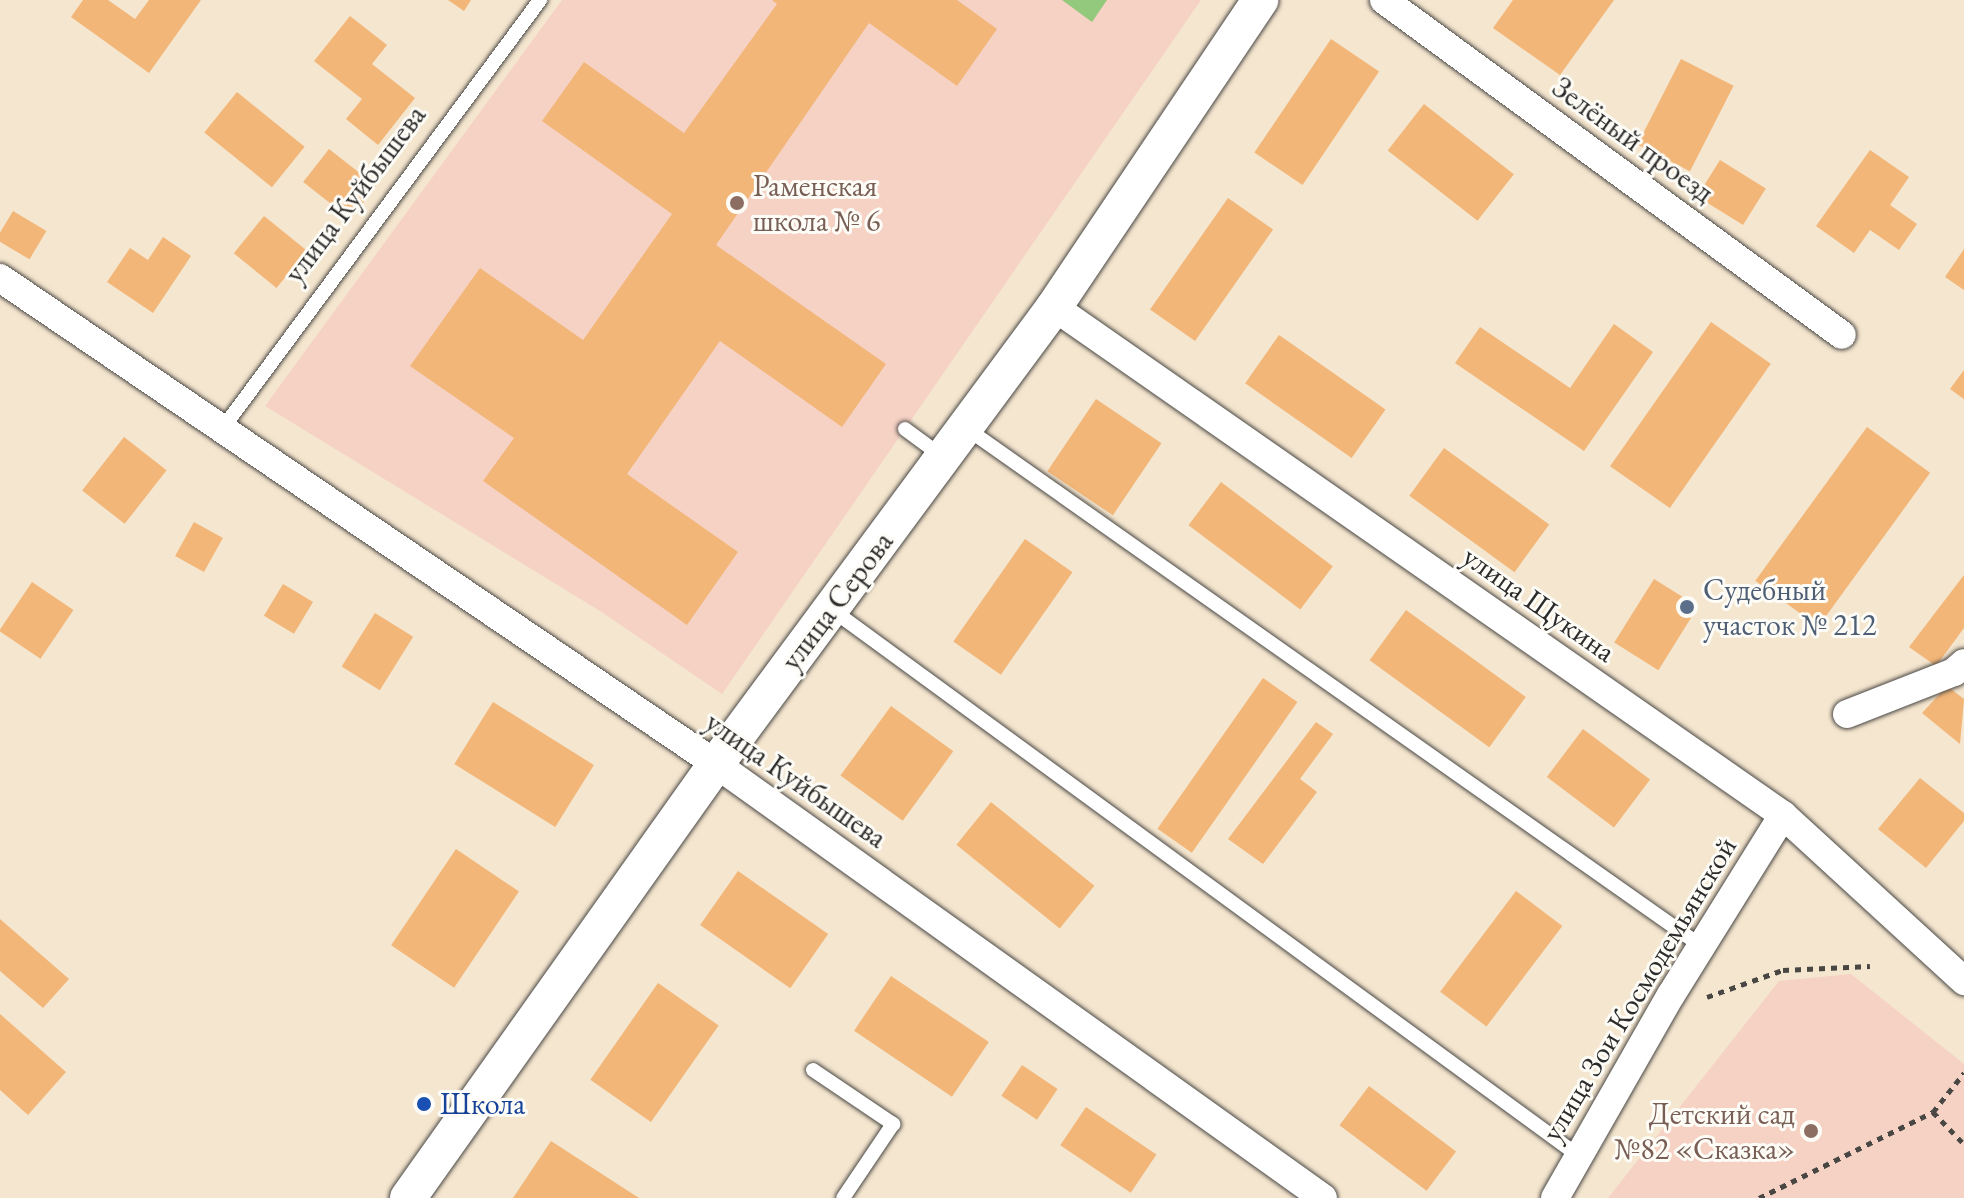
<!DOCTYPE html>
<html>
<head>
<meta charset="utf-8">
<style>
	body { margin:0 }
	#map { position:relative; width:1964px; height:1198px; overflow:hidden; background:#f5e6cf; font-family:"EB Garamond",serif }
	div>[style] { position:absolute }
	.built>* { inset:0; background:#f6d2c5 }
	.green>* { inset:0; background:#92c97c }
	.building>* { inset:0; background:#f2b678; transform-origin:0 0 }
	.path>* { height:5px; margin-top:-2.5px; transform-origin:0; background:repeating-linear-gradient(90deg,#494744 0 6px,transparent 0 12px) }
	.roads { filter:drop-shadow(0 0 2px #494744) drop-shadow(0 0 2px #494744) }
	.service>* { height:14px; margin:-7px; padding:0 7px; transform-origin:7px; border-radius:7px; background:#fff }
	.minor>* { height:28px; margin:-14px; padding:0 14px; transform-origin:14px; border-radius:14px; background:#fff }
	.tertiary>* { height:36px; margin:-18px; padding:0 18px; transform-origin:18px; border-radius:18px; background:#fff }
	.dots>* { width:22px; height:22px; translate:-50% -50%; box-sizing:border-box; border:4px solid #fdfcf7; border-radius:50% }
	span { translate:-50% -50%; white-space:nowrap; text-align:center; line-height:1.15; -webkit-text-stroke:6px #fdfcf7; paint-order:stroke }
	.street-label { font-size:30px; color:#2b2b2b }
	.education-label { font-size:30px; color:#785e54 }
	.left { translate:0 -50%; text-align:left }
	.right { translate:-100% -50%; text-align:right }
	.service-label { font-size:30px; color:#4e5e75 }
	.transit-label { font-size:30px; color:#164399 }
</style>
</head>
<body>
<div id="map">
	<div class="built">
		<i style="clip-path:polygon(562px 0,1201px 0,722px 694px,600px 611px,265px 406px)"></i>
		<i style="clip-path:polygon(1851px 974px,1964px 1064px,1964px 1198px,1608px 1198px,1779px 981px)"></i>
	</div>
	<div class="green">
		<i style="clip-path:polygon(1062px 0,1107px 0,1092px 22px)"></i>
	</div>
	<div class="building">
		<i style="clip-path:polygon(83px 0,108px 0,135px 19px,149px 0,201px 0,149px 73px,71px 17px)"></i>
		<i style="clip-path:polygon(448px 0,471px 0,464px 11px)"></i>
		<i style="clip-path:polygon(772px 0,957px 0,997px 29px,957px 86px,869px 23px,716px 245px,886px 364px,842px 427px,720px 341px,627px 474px,738px 552px,687px 625px,483px 481px,514px 438px,410px 366px,480px 268px,583px 340px,672px 214px,542px 121px,584px 62px,684px 133px,777px 4px)"></i>
		<i style="clip-path:polygon(1513px 0,1614px 0,1560px 75px,1493px 28px)"></i>
		<i style="clip-path:polygon(350px 16px,387px 45px,372px 64px,415px 98px,378px 145px,346px 119px,362px 99px,314px 61px)"></i>
		<i style="left:1331px;top:39px;width:58px;height:137px;rotate:34deg"></i>
		<i style="left:1681px;top:59px;width:59px;height:96px;rotate:27deg"></i>
		<i style="left:237px;top:92px;width:87px;height:52px;rotate:39deg"></i>
		<i style="left:1424px;top:104px;width:114px;height:59px;rotate:38deg"></i>
		<i style="left:329px;top:149px;width:60px;height:42px;rotate:38deg"></i>
		<i style="clip-path:polygon(1870px 150px,1909px 177px,1890px 205px,1917px 224px,1899px 250px,1870px 230px,1854px 253px,1816px 226px)"></i>
		<i style="left:1720px;top:160px;width:54px;height:43px;rotate:32deg"></i>
		<i style="left:1228px;top:198px;width:55px;height:136px;rotate:35deg"></i>
		<i style="left:13px;top:211px;width:39px;height:33px;rotate:31deg"></i>
		<i style="left:264px;top:216px;width:55px;height:48px;rotate:39deg"></i>
		<i style="clip-path:polygon(163px 237px,191px 256px,153px 313px,107px 282px,130px 248px,148px 260px)"></i>
		<i style="clip-path:polygon(1964px 249px,1964px 290px,1945px 277px)"></i>
		<i style="left:1711px;top:322px;width:73px;height:176px;rotate:35deg"></i>
		<i style="clip-path:polygon(1614px 324px,1653px 352px,1584px 451px,1455px 363px,1480px 327px,1570px 388px)"></i>
		<i style="left:1279px;top:335px;width:130px;height:59px;rotate:35deg"></i>
		<i style="clip-path:polygon(1964px 370px,1964px 399px,1950px 389px)"></i>
		<i style="left:1096px;top:399px;width:79px;height:87px;rotate:34deg"></i>
		<i style="left:1867px;top:427px;width:78px;height:190px;rotate:36deg"></i>
		<i style="left:124px;top:437px;width:54px;height:68px;rotate:38deg"></i>
		<i style="left:1444px;top:448px;width:130px;height:59px;rotate:36deg"></i>
		<i style="left:1221px;top:482px;width:140px;height:54px;rotate:37deg"></i>
		<i style="left:194px;top:522px;width:33px;height:39px;rotate:29deg"></i>
		<i style="left:1025px;top:539px;width:58px;height:125px;rotate:35deg"></i>
		<i style="clip-path:polygon(1964px 575px,1964px 628px,1936px 666px,1909px 647px)"></i>
		<i style="left:1654px;top:579px;width:52px;height:75px;rotate:32deg"></i>
		<i style="left:32px;top:582px;width:50px;height:59px;rotate:34deg"></i>
		<i style="left:283px;top:584px;width:35px;height:37px;rotate:31deg"></i>
		<i style="left:1406px;top:610px;width:148px;height:62px;rotate:36deg"></i>
		<i style="left:375px;top:613px;width:45px;height:63px;rotate:32deg"></i>
		<i style="left:1263px;top:678px;width:42px;height:184px;rotate:35deg"></i>
		<i style="clip-path:polygon(1947px 686px,1964px 699px,1960px 744px,1922px 713px)"></i>
		<i style="left:493px;top:702px;width:119px;height:73px;rotate:32deg"></i>
		<i style="left:891px;top:706px;width:77px;height:86px;rotate:36deg"></i>
		<i style="clip-path:polygon(1316px 722px,1333px 734px,1300px 779px,1317px 792px,1263px 864px,1228px 839px)"></i>
		<i style="left:1583px;top:729px;width:84px;height:60px;rotate:37deg"></i>
		<i style="clip-path:polygon(1920px 778px,1964px 813px,1964px 821px,1926px 868px,1878px 829px)"></i>
		<i style="left:991px;top:802px;width:133px;height:55px;rotate:39deg"></i>
		<i style="left:456px;top:849px;width:76px;height:116px;rotate:34deg"></i>
		<i style="left:738px;top:871px;width:110px;height:66px;rotate:35deg"></i>
		<i style="left:1516px;top:891px;width:58px;height:126px;rotate:37deg"></i>
		<i style="clip-path:polygon(0 919px,69px 979px,43px 1008px,0 971px)"></i>
		<i style="left:891px;top:976px;width:118px;height:66px;rotate:34deg"></i>
		<i style="left:658px;top:983px;width:74px;height:118px;rotate:35deg"></i>
		<i style="clip-path:polygon(0 1014px,66px 1072px,28px 1115px,0 1090px)"></i>
		<i style="left:1022px;top:1065px;width:43px;height:37px;rotate:34deg"></i>
		<i style="left:1369px;top:1086px;width:109px;height:49px;rotate:37deg"></i>
		<i style="left:1086px;top:1107px;width:85px;height:46px;rotate:34deg"></i>
		<i style="clip-path:polygon(551px 1141px,639px 1198px,513px 1198px)"></i>
	</div>
	<div class="path">
		<i style="left:1707px;top:997px;width:81px;rotate:-19.6deg"></i>
		<i style="left:1783px;top:970px;width:87px;rotate:-2.6deg"></i>
		<i style="left:1933px;top:1112px;width:50px;rotate:-51.5deg"></i>
		<i style="left:1759px;top:1198px;width:194px;rotate:-26.3deg"></i>
		<i style="left:1933px;top:1112px;width:45px;rotate:45.9deg"></i>
	</div>
	<div class="roads">
		<div class="service">
			<i style="left:223px;top:428px;width:533px;rotate:-53.47deg"></i>
			<i style="left:966px;top:428px;width:899px;rotate:35.17deg"></i>
			<i style="left:905px;top:429px;width:47px;rotate:36.4deg"></i>
			<i style="left:831px;top:609px;width:927px;rotate:36.18deg"></i>
			<i style="left:813px;top:1070px;width:97px;rotate:34deg"></i>
			<i style="left:893px;top:1124px;width:89px;rotate:124deg"></i>
		</div>
		<div class="minor">
			<i style="left:1384px;top:0;width:567px;rotate:36.18deg"></i>
			<i style="left:0;top:278px;width:865px;rotate:34.17deg"></i>
			<i style="left:716px;top:764px;width:746px;rotate:35.56deg"></i>
			<i style="left:1054px;top:307px;width:889px;rotate:34.87deg"></i>
			<i style="left:1783px;top:815px;width:246px;rotate:42.5deg"></i>
			<i style="left:1847px;top:714px;width:115px;rotate:-21.4deg"></i>
			<i style="left:1954px;top:672px;width:13px;rotate:-42deg"></i>
			<i style="left:1555px;top:1198px;width:234px;rotate:-60.3deg"></i>
			<i style="left:1671px;top:995px;width:212px;rotate:-58.1deg"></i>
		</div>
		<div class="tertiary">
			<i style="left:408px;top:1198px;width:532px;rotate:-54.64deg"></i>
			<i style="left:716px;top:764px;width:568px;rotate:-53.51deg"></i>
			<i style="left:1054px;top:307px;width:370px;rotate:-56.1deg"></i>
		</div>
	</div>
	<div class="dots">
		<i style="left:737px;top:203px;background:#8d6e63"></i>
		<i style="left:1687px;top:607px;background:#5c6f8a"></i>
		<i style="left:424px;top:1104px;background:#1a4fb4"></i>
		<i style="left:1811px;top:1131px;background:#8d6e63"></i>
	</div>
	<div class="street-label">
		<span style="left:1633px;top:140px;rotate:36deg">Зелёный проезд</span>
		<span style="left:355px;top:194px;rotate:-53deg">улица Куйбышева</span>
		<span style="left:837px;top:601px;rotate:-53deg">улица Серова</span>
		<span style="left:1539px;top:604px;rotate:35deg">улица Щукина</span>
		<span style="left:796px;top:780px;rotate:35deg">улица Куйбышева</span>
		<span style="left:1639px;top:989px;rotate:-59deg">улица Зои Космодемьянской</span>
	</div>
	<div class="education-label">
		<span class="left" style="left:753px;top:203px">Раменская<br>школа № 6</span>
		<span class="right" style="left:1795px;top:1131px">Детский сад<br>№82 «Сказка»</span>
	</div>
	<div class="service-label">
		<span class="left" style="left:1703px;top:607px">Судебный<br>участок № 212</span>
	</div>
	<div class="transit-label">
		<span class="left" style="left:440px;top:1104px">Школа</span>
	</div>
</div>
</body>
</html>
